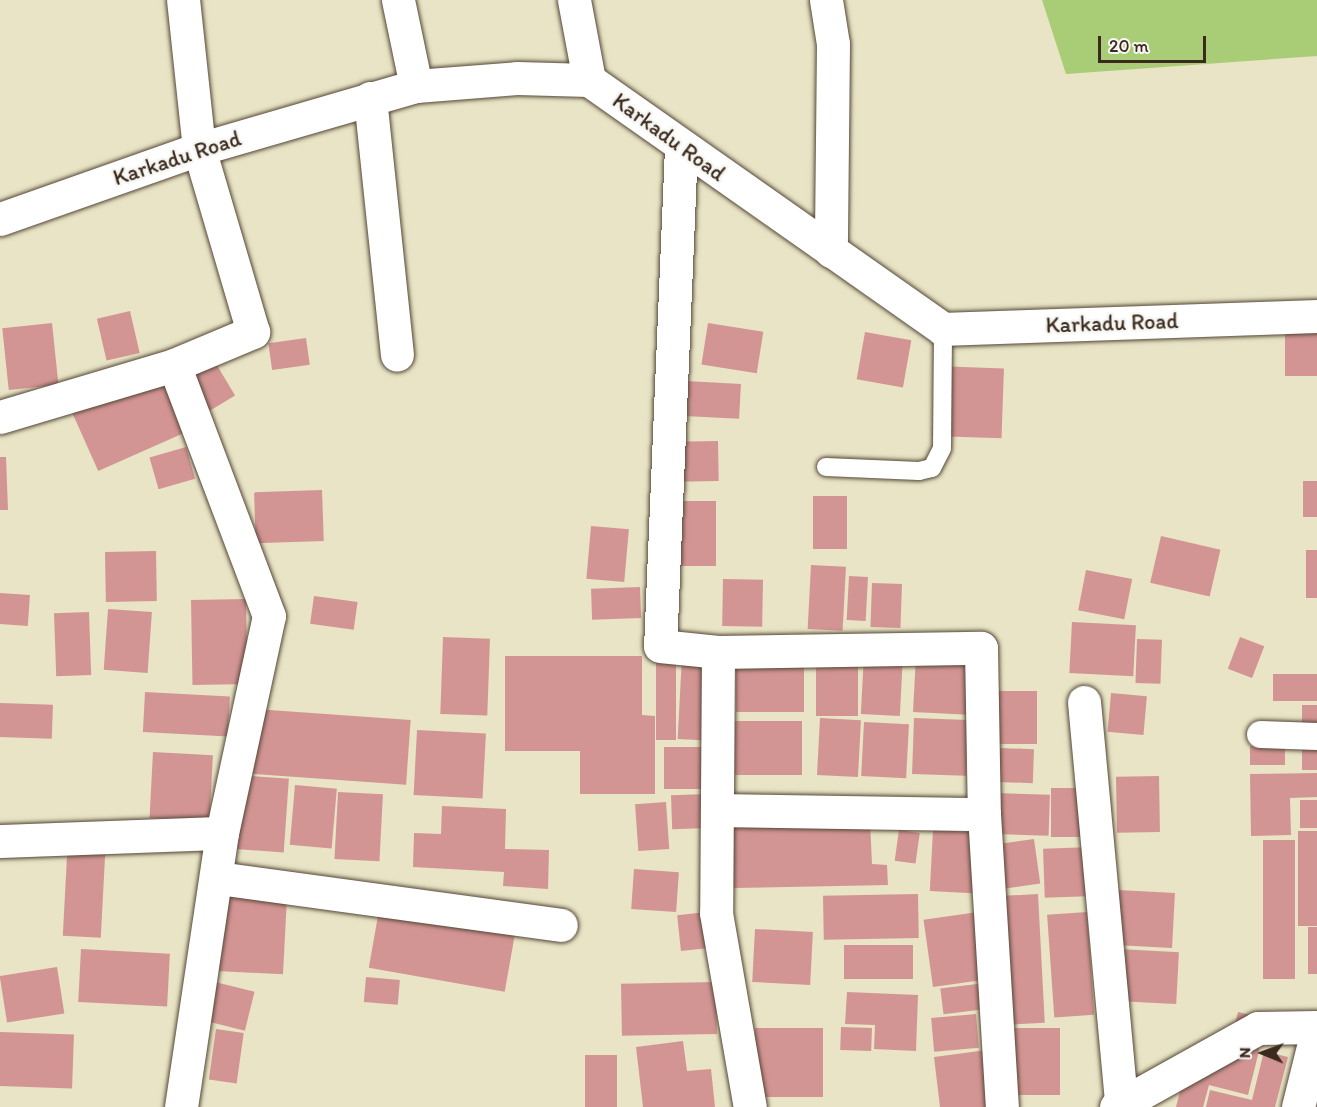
<!DOCTYPE html>
<html>
<head>
<meta charset="utf-8">
<style>
	body { margin:0 }
	#map { position:relative; width:1317px; height:1107px; overflow:hidden; background:#e8e4c5; font-family:Itim,sans-serif }
	div>[style] { position:absolute }
	.green>* { inset:0; background:#a9cd76 }
	.building>* { inset:0; background:#d39594; transform-origin:0 0 }
	.roads { filter:drop-shadow(0 0 2px #554637) drop-shadow(0 0 2px #554637) }
	.service>* { height:18px; margin:-9px; padding:0 9px; transform-origin:9px; border-radius:9px; background:#fff }
	.pedestrian>* { height:27px; margin:-13.5px; padding:0 13.5px; transform-origin:13.5px; border-radius:13.5px; background:#fff }
	.minor>* { height:33px; margin:-16.5px; padding:0 16.5px; transform-origin:16.5px; border-radius:16.5px; background:#fff }
	.tertiary>* { height:33px; margin:-16.5px; padding:0 16.5px; transform-origin:16.5px; border-radius:16.5px; background:#fff }
	span { translate:-50% -50%; white-space:nowrap; text-align:center; line-height:1.15; -webkit-text-stroke:5px #f6f6f2; paint-order:stroke }
	.street-label { font-size:22px; color:#3b2a1e }
	.north { position:absolute; left:1233px; top:1023px; width:60px; height:60px; -webkit-text-stroke:4px #f6f6f2; paint-order:stroke; rotate:271deg; font-size:16px; font-weight:700; line-height:24px; text-align:center; color:#3b2a1e }
	.north::after { content:''; display:block; margin:auto; width:21px; height:27px; background:#3b2a1e; clip-path:polygon(50% 0,100% 100%,50% 72%,0 100%) }
	.scale { position:absolute; left:1098px; top:36px; width:108px; height:27px; box-sizing:border-box; border:3px solid #3b2a1e; border-top:0; padding-left:8px; font-size:18px; line-height:21px; white-space:nowrap; color:#3b2a1e; -webkit-text-stroke:4px #f6f6f2; paint-order:stroke }
</style>
</head>
<body>
<div id="map">
	<div class="green">
		<i style="clip-path:polygon(1042px 0,1317px 0,1317px 56px,1066px 74px)"></i>
	</div>
	<div class="building">
		<i style="left:130px;top:311px;width:43px;height:34px;rotate:77deg"></i>
		<i style="left:52px;top:323px;width:62px;height:50px;rotate:84deg"></i>
		<i style="left:708px;top:323px;width:56px;height:42px;rotate:9deg"></i>
		<i style="left:865px;top:332px;width:47px;height:48px;rotate:10deg"></i>
		<i style="left:1285px;top:333px;width:32px;height:43px"></i>
		<i style="left:306px;top:338px;width:27px;height:38px;rotate:82deg"></i>
		<i style="left:215px;top:362px;width:39px;height:33px;rotate:59deg"></i>
		<i style="left:935px;top:366px;width:69px;height:70px;rotate:2deg"></i>
		<i style="left:159px;top:374px;width:64px;height:95px;rotate:66deg"></i>
		<i style="left:686px;top:381px;width:55px;height:35px;rotate:3deg"></i>
		<i style="left:718px;top:441px;width:40px;height:41px;rotate:89deg"></i>
		<i style="left:186px;top:447px;width:33px;height:38px;rotate:74deg"></i>
		<i style="clip-path:polygon(0 457px,6px 457px,8px 510px,0 510px)"></i>
		<i style="left:1317px;top:481px;width:36px;height:14px;rotate:90deg"></i>
		<i style="left:322px;top:490px;width:51px;height:68px;rotate:88deg"></i>
		<i style="left:813px;top:496px;width:34px;height:53px"></i>
		<i style="left:651px;top:501px;width:65px;height:65px"></i>
		<i style="left:591px;top:526px;width:38px;height:53px;rotate:5deg"></i>
		<i style="left:1161px;top:536px;width:61px;height:48px;rotate:13deg"></i>
		<i style="left:1306px;top:550px;width:11px;height:48px"></i>
		<i style="left:156px;top:551px;width:50px;height:51px;rotate:89deg"></i>
		<i style="left:811px;top:565px;width:35px;height:64px;rotate:3deg"></i>
		<i style="left:1086px;top:570px;width:47px;height:41px;rotate:11deg"></i>
		<i style="left:849px;top:576px;width:19px;height:44px;rotate:3deg"></i>
		<i style="left:723px;top:579px;width:40px;height:47px;rotate:1deg"></i>
		<i style="left:872px;top:583px;width:30px;height:44px;rotate:2deg"></i>
		<i style="left:640px;top:587px;width:31px;height:49px;rotate:88deg"></i>
		<i style="left:0;top:593px;width:30px;height:31px;rotate:4deg"></i>
		<i style="left:314px;top:596px;width:44px;height:28px;rotate:8deg"></i>
		<i style="left:246px;top:599px;width:85px;height:55px;rotate:89deg"></i>
		<i style="left:108px;top:609px;width:44px;height:61px;rotate:4deg"></i>
		<i style="left:89px;top:612px;width:63px;height:35px;rotate:88deg"></i>
		<i style="left:1072px;top:622px;width:64px;height:51px;rotate:3deg"></i>
		<i style="left:443px;top:637px;width:47px;height:77px;rotate:2deg"></i>
		<i style="left:1240px;top:637px;width:26px;height:34px;rotate:21deg"></i>
		<i style="left:1137px;top:639px;width:25px;height:44px;rotate:2deg"></i>
		<i style="left:656px;top:652px;width:20px;height:88px"></i>
		<i style="left:864px;top:654px;width:39px;height:60px;rotate:3deg"></i>
		<i style="left:916px;top:655px;width:55px;height:57px;rotate:3deg"></i>
		<i style="clip-path:polygon(505px 656px,642px 656px,642px 715px,655px 716px,655px 794px,580px 794px,580px 751px,505px 751px)"></i>
		<i style="left:682px;top:656px;width:39px;height:83px;rotate:3deg"></i>
		<i style="left:736px;top:659px;width:68px;height:53px"></i>
		<i style="left:816px;top:663px;width:42px;height:53px"></i>
		<i style="left:1317px;top:674px;width:27px;height:44px;rotate:90deg"></i>
		<i style="left:991px;top:691px;width:46px;height:53px"></i>
		<i style="left:145px;top:692px;width:85px;height:40px;rotate:3deg"></i>
		<i style="left:1111px;top:693px;width:36px;height:39px;rotate:5deg"></i>
		<i style="left:0;top:703px;width:53px;height:34px;rotate:2deg"></i>
		<i style="left:1302px;top:705px;width:15px;height:65px"></i>
		<i style="left:255px;top:709px;width:156px;height:65px;rotate:4deg"></i>
		<i style="left:820px;top:718px;width:41px;height:57px;rotate:3deg"></i>
		<i style="left:914px;top:718px;width:54px;height:56px;rotate:2deg"></i>
		<i style="left:802px;top:721px;width:54px;height:67px;rotate:90deg"></i>
		<i style="left:864px;top:722px;width:45px;height:54px;rotate:3deg"></i>
		<i style="left:417px;top:730px;width:69px;height:65px;rotate:3deg"></i>
		<i style="left:1250px;top:746px;width:35px;height:19px"></i>
		<i style="left:664px;top:747px;width:59px;height:42px"></i>
		<i style="left:999px;top:748px;width:35px;height:34px;rotate:2deg"></i>
		<i style="left:153px;top:752px;width:60px;height:66px;rotate:3deg"></i>
		<i style="clip-path:polygon(1317px 773px,1317px 797px,1290px 798px,1291px 835px,1251px 836px,1250px 774px)"></i>
		<i style="left:237px;top:775px;width:52px;height:74px;rotate:4deg"></i>
		<i style="left:1159px;top:776px;width:56px;height:43px;rotate:89deg"></i>
		<i style="left:295px;top:785px;width:42px;height:60px;rotate:5deg"></i>
		<i style="left:1051px;top:788px;width:35px;height:49px"></i>
		<i style="left:338px;top:792px;width:45px;height:67px;rotate:3deg"></i>
		<i style="left:997px;top:793px;width:53px;height:41px;rotate:2deg"></i>
		<i style="left:707px;top:794px;width:34px;height:36px;rotate:88deg"></i>
		<i style="left:1300px;top:800px;width:17px;height:28px"></i>
		<i style="left:666px;top:802px;width:47px;height:31px;rotate:86deg"></i>
		<i style="clip-path:polygon(442px 806px,506px 809px,505px 849px,549px 850px,548px 889px,503px 886px,504px 872px,413px 867px,414px 833px,441px 834px)"></i>
		<i style="clip-path:polygon(870px 821px,872px 864px,887px 865px,888px 885px,732px 888px,731px 824px)"></i>
		<i style="left:899px;top:830px;width:21px;height:31px;rotate:8deg"></i>
		<i style="left:933px;top:830px;width:43px;height:61px;rotate:3deg"></i>
		<i style="left:1298px;top:831px;width:19px;height:95px"></i>
		<i style="left:68px;top:837px;width:38px;height:99px;rotate:3deg"></i>
		<i style="left:1034px;top:839px;width:45px;height:45px;rotate:82deg"></i>
		<i style="left:1263px;top:840px;width:32px;height:139px"></i>
		<i style="left:1092px;top:847px;width:49px;height:49px;rotate:88deg"></i>
		<i style="left:634px;top:869px;width:45px;height:40px;rotate:4deg"></i>
		<i style="left:1118px;top:890px;width:57px;height:55px;rotate:3deg"></i>
		<i style="left:382px;top:893px;width:138px;height:76px;rotate:10deg"></i>
		<i style="left:918px;top:894px;width:44px;height:95px;rotate:89deg"></i>
		<i style="left:1038px;top:894px;width:129px;height:44px;rotate:87deg"></i>
		<i style="left:221px;top:896px;width:66px;height:75px;rotate:3deg"></i>
		<i style="left:707px;top:912px;width:36px;height:30px;rotate:84deg"></i>
		<i style="left:978px;top:912px;width:68px;height:55px;rotate:82deg"></i>
		<i style="left:1087px;top:912px;width:103px;height:40px;rotate:86deg"></i>
		<i style="left:1308px;top:927px;width:9px;height:47px"></i>
		<i style="left:755px;top:929px;width:58px;height:53px;rotate:3deg"></i>
		<i style="left:844px;top:945px;width:69px;height:34px"></i>
		<i style="left:81px;top:949px;width:89px;height:53px;rotate:3deg"></i>
		<i style="left:1119px;top:949px;width:60px;height:52px;rotate:3deg"></i>
		<i style="left:57px;top:967px;width:47px;height:58px;rotate:81deg"></i>
		<i style="left:366px;top:977px;width:34px;height:25px;rotate:5deg"></i>
		<i style="left:207px;top:980px;width:49px;height:40px;rotate:14deg"></i>
		<i style="left:716px;top:982px;width:52px;height:95px;rotate:89deg"></i>
		<i style="left:985px;top:983px;width:26px;height:45px;rotate:83deg"></i>
		<i style="clip-path:polygon(847px 992px,918px 995px,916px 1051px,874px 1049px,875px 1025px,845px 1024px)"></i>
		<i style="clip-path:polygon(1238px 1012px,1267px 1019px,1248px 1095px,1209px 1085px,1203px 1107px,1176px 1107px,1190px 1052px,1226px 1061px)"></i>
		<i style="left:976px;top:1014px;width:34px;height:45px;rotate:85deg"></i>
		<i style="left:841px;top:1027px;width:31px;height:23px;rotate:2deg"></i>
		<i style="left:755px;top:1028px;width:68px;height:69px"></i>
		<i style="left:1006px;top:1028px;width:54px;height:67px"></i>
		<i style="left:216px;top:1029px;width:28px;height:51px;rotate:8deg"></i>
		<i style="left:0;top:1032px;width:74px;height:54px;rotate:2deg"></i>
		<i style="clip-path:polygon(683px 1041px,687px 1071px,711px 1069px,715px 1107px,643px 1107px,636px 1047px)"></i>
		<i style="clip-path:polygon(987px 1050px,995px 1107px,940px 1107px,934px 1057px)"></i>
		<i style="clip-path:polygon(1264px 1051px,1288px 1057px,1275px 1107px,1206px 1107px,1210px 1090px,1252px 1100px)"></i>
		<i style="left:585px;top:1055px;width:32px;height:52px"></i>
	</div>
	<div class="roads">
		<div class="service">
			<i style="left:826px;top:467px;width:93px;rotate:2.5deg"></i>
			<i style="left:919px;top:471px;width:13px;rotate:-13deg"></i>
			<i style="left:932px;top:468px;width:22px;rotate:-63deg"></i>
			<i style="left:942px;top:448px;width:119px;rotate:-89.5deg"></i>
		</div>
		<div class="pedestrian">
			<i style="left:1260px;top:734px;width:57px;rotate:2deg"></i>
		</div>
		<div class="minor">
			<i style="left:398px;top:0;width:88px;rotate:78.2deg"></i>
			<i style="left:574px;top:0;width:81px;rotate:79.4deg"></i>
			<i style="left:826px;top:0;width:45px;rotate:81deg"></i>
			<i style="left:833px;top:44px;width:207px;rotate:90.6deg"></i>
			<i style="left:370px;top:98px;width:258px;rotate:84deg"></i>
			<i style="left:681px;top:147px;width:499px;rotate:92.4deg"></i>
			<i style="left:660px;top:646px;width:58px;rotate:5.9deg"></i>
			<i style="left:718px;top:652px;width:263px;rotate:-0.9deg"></i>
			<i style="left:981px;top:648px;width:166px;rotate:89deg"></i>
			<i style="left:984px;top:814px;width:294px;rotate:86.5deg"></i>
			<i style="left:0;top:417px;width:182px;rotate:-16.6deg"></i>
			<i style="left:718px;top:652px;width:261px;rotate:90.4deg"></i>
			<i style="left:716px;top:913px;width:197px;rotate:80.1deg"></i>
			<i style="left:1084px;top:702px;width:403px;rotate:84.7deg"></i>
			<i style="left:717px;top:810px;width:267px;rotate:0.9deg"></i>
			<i style="left:0;top:841px;width:222px;rotate:-2.1deg"></i>
			<i style="left:218px;top:878px;width:346px;rotate:7.8deg"></i>
			<i style="left:181px;top:1107px;width:277px;rotate:-81.5deg"></i>
			<i style="left:222px;top:833px;width:222px;rotate:-77.8deg"></i>
			<i style="left:269px;top:616px;width:268px;rotate:-110.7deg"></i>
			<i style="left:174px;top:365px;width:86px;rotate:-22.7deg"></i>
			<i style="left:253px;top:332px;width:191px;rotate:-106.4deg"></i>
			<i style="left:199px;top:149px;width:150px;rotate:-96.1deg"></i>
			<i style="left:1116px;top:1107px;width:162px;rotate:-29.1deg"></i>
			<i style="left:1258px;top:1028px;width:59px;rotate:-1deg"></i>
			<i style="left:1298px;top:1107px;width:78px;rotate:-76deg"></i>
		</div>
		<div class="tertiary">
			<i style="left:0;top:219px;width:211px;rotate:-19.4deg"></i>
			<i style="left:199px;top:149px;width:226px;rotate:-16.2deg"></i>
			<i style="left:416px;top:86px;width:101px;rotate:-4.5deg"></i>
			<i style="left:517px;top:78px;width:72px;rotate:1.6deg"></i>
			<i style="left:589px;top:80px;width:433px;rotate:35.1deg"></i>
			<i style="left:943px;top:329px;width:374px;rotate:-2deg"></i>
		</div>
	</div>
	<div class="street-label">
		<span style="left:669px;top:137px;rotate:36deg">Karkadu Road</span>
		<span style="left:177px;top:158px;rotate:-18deg">Karkadu Road</span>
		<span style="left:1112px;top:323px;rotate:-2deg">Karkadu Road</span>
	</div>
	<div class="north">N</div>
	<div class="scale">20 m</div>
</div>
</body>
</html>
